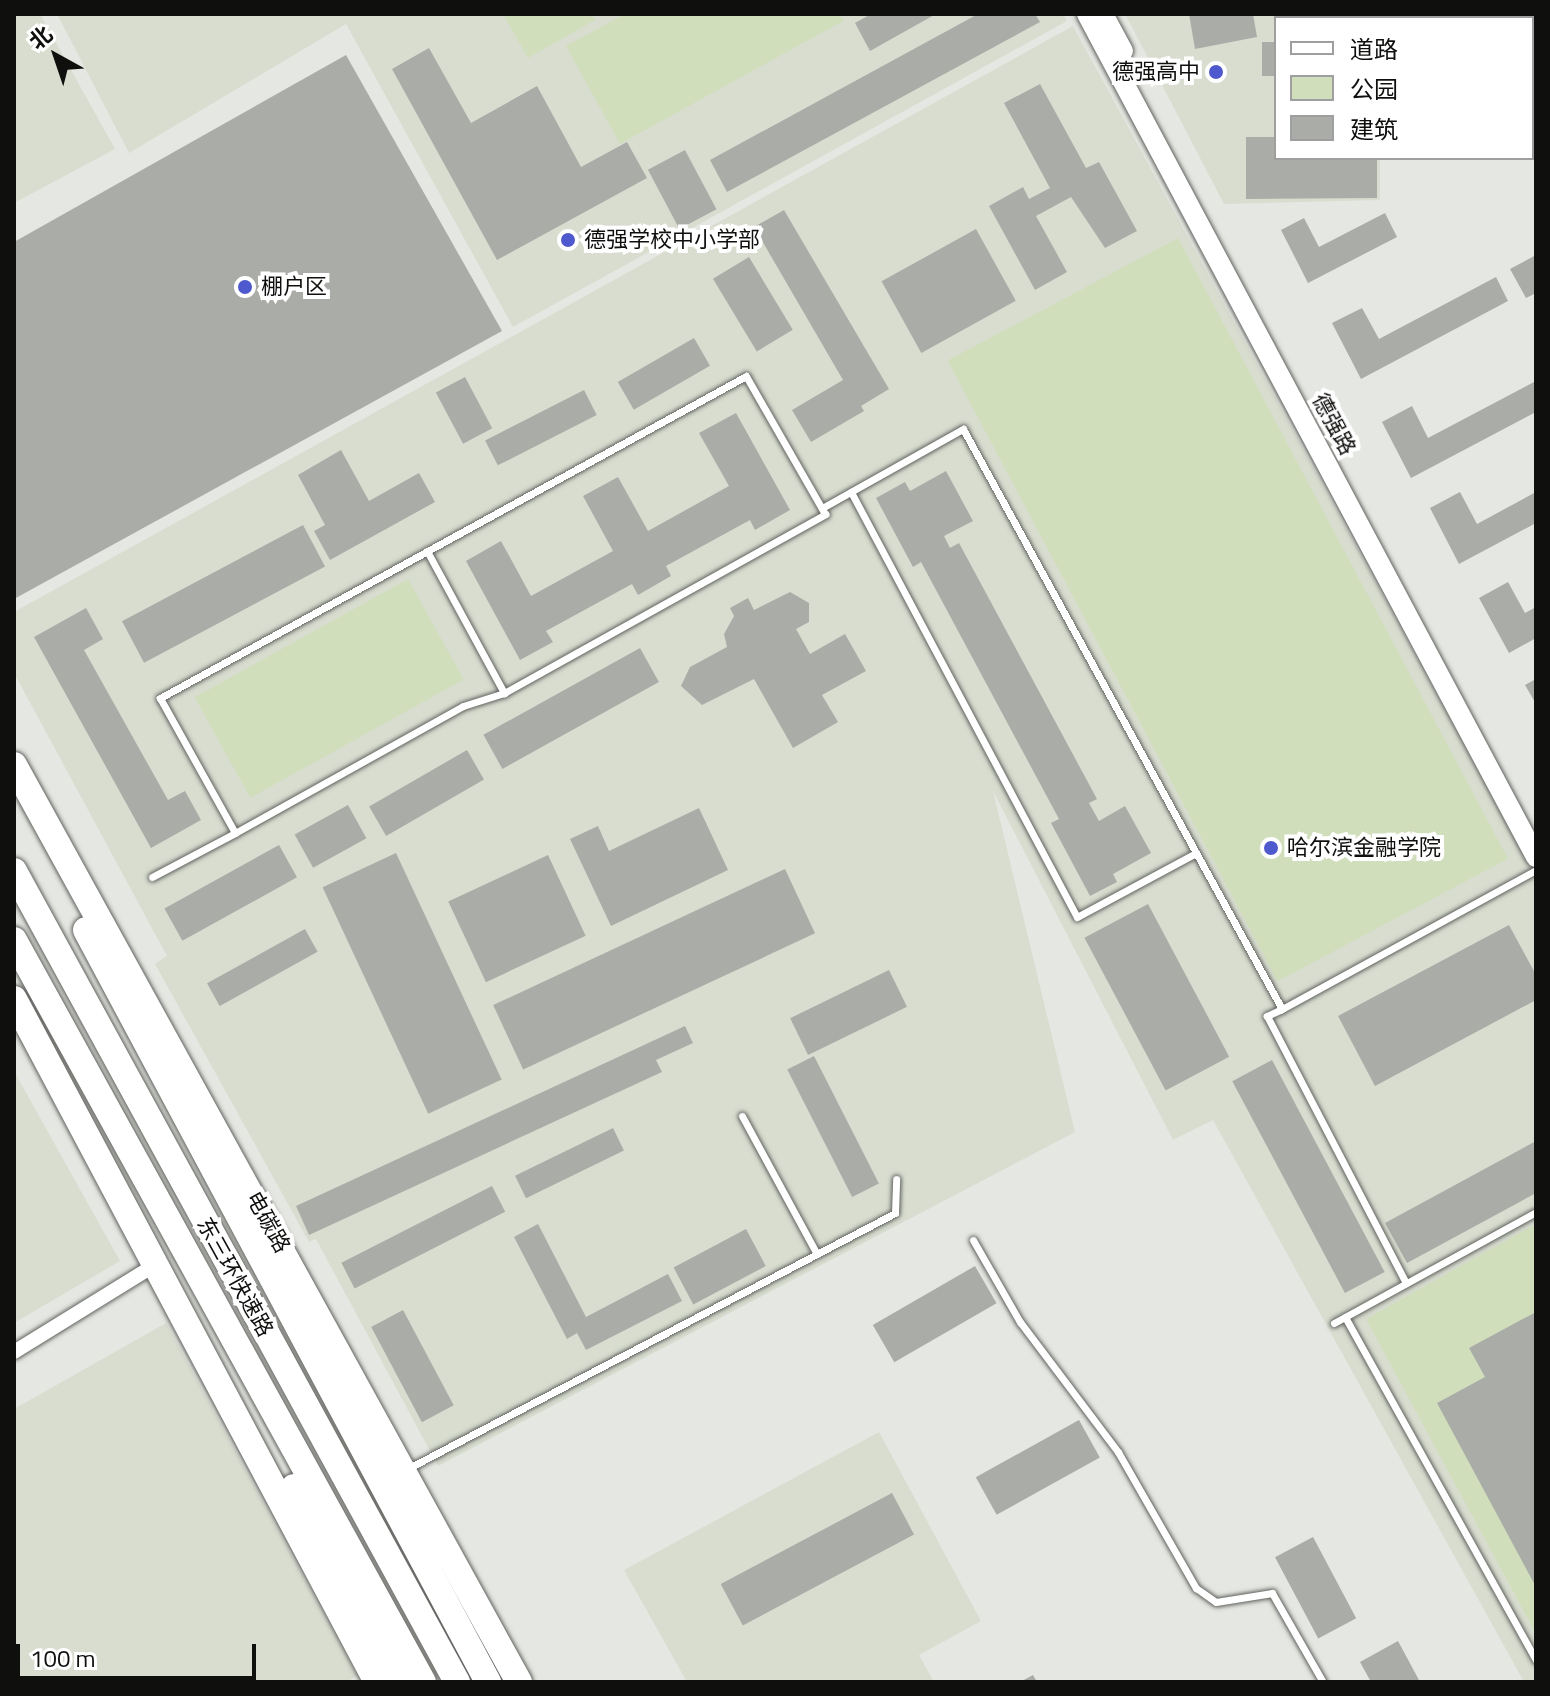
<!DOCTYPE html>
<html>
<head>
<meta charset="utf-8">
<style>
	body { margin:0 }
	#map { position:relative; width:1550px; height:1696px; overflow:hidden; background:#e5e7e2; font-family:"Titillium Web","Noto Sans SC",sans-serif }
	div>[style] { position:absolute }
	.built>* { inset:0; background:#d8ddd0 }
	.green>* { inset:0; background:#d0debc; transform-origin:0 0 }
	.building>* { inset:0; background:#aaaca7; transform-origin:0 0 }
	.roads { filter:drop-shadow(0 0 2px #61635f) drop-shadow(0 0 2px #61635f) }
	.lane>* { height:7px; margin:-3.5px; padding:0 3.5px; transform-origin:3.5px; border-radius:3.5px; background:#fff }
	.street>* { height:14px; margin:-7px; padding:0 7px; transform-origin:7px; border-radius:7px; background:#fff }
	.secondary>* { height:20px; margin:-10px; padding:0 10px; transform-origin:10px; border-radius:10px; background:#fff }
	.highway>* { height:26px; margin:-13px; padding:0 13px; transform-origin:13px; border-radius:13px; background:#fff }
	.dots>* { width:22px; height:22px; translate:-50% -50%; box-sizing:border-box; border:4px solid #fff; border-radius:50% }
	span { translate:-50% -50%; white-space:nowrap; text-align:center; line-height:1.15; -webkit-text-stroke:8px #fff; paint-order:stroke }
	.poi-label { font-size:22px; color:#0f100e }
	.right { translate:-100% -50%; text-align:right }
	.left { translate:0 -50%; text-align:left }
	.street-label { font-size:22px; color:#0f100e }
	.frame { position:absolute; inset:0; border:16px solid #0f100e; pointer-events:none }
	.legend { position:absolute; left:1274px; top:16px; width:260px; height:144px; box-sizing:border-box; background:#fff; border:2px solid #9f9f9f; margin:0; padding:10px 14px; list-style:none; font-size:24px; color:#0f100e }
	.legend li { display:flex; align-items:center; gap:16px; height:40px }
	.legend b { width:40px; border:2px solid #9f9f9f }
	.north { position:absolute; left:16px; top:16px; width:80px; height:80px; -webkit-text-stroke:6px #fff; paint-order:stroke; rotate:320deg; font-size:22px; font-weight:700; line-height:32px; text-align:center; color:#0f100e }
	.north::after { content:''; display:block; margin:auto; width:28px; height:36px; background:#0f100e; clip-path:polygon(50% 0,100% 100%,50% 72%,0 100%) }
	.scale { position:absolute; left:16px; top:1644px; width:240px; height:36px; box-sizing:border-box; border:4px solid #0f100e; border-top:0; padding-left:10px; font-size:24px; line-height:28px; white-space:nowrap; color:#0f100e; -webkit-text-stroke:6px #fff; paint-order:stroke }
</style>
</head>
<body>
<div id="map">
	<div class="built">
		<i style="clip-path:polygon(14px 14px,40px 14px,115px 149px,14px 203px)"></i>
		<i style="clip-path:polygon(57px 14px,1063px 14px,1067px 21px,513px 327px,346px 24px,129px 153px)"></i>
		<i style="clip-path:polygon(1125px 14px,1536px 14px,1536px 126px,1532px 18px,1276px 18px,1276px 158px,1380px 158px,1380px 200px,1224px 204px)"></i>
		<i style="clip-path:polygon(1073px 26px,1536px 877px,1536px 1682px,1524px 1682px,1213px 1120px,1173px 1140px,993px 791px,1075px 1132px,438px 1466px,316px 1239px,309px 1242px,155px 964px,167px 956px,14px 673px,14px 612px)"></i>
		<i style="clip-path:polygon(14px 1071px,120px 1261px,14px 1323px)"></i>
		<i style="clip-path:polygon(166px 1323px,357px 1676px,346px 1682px,14px 1682px,14px 1409px)"></i>
		<i style="clip-path:polygon(879px 1432px,981px 1621px,919px 1655px,934px 1682px,687px 1682px,624px 1570px)"></i>
	</div>
	<div class="green">
		<i style="clip-path:polygon(503px 14px,591px 14px,595px 20px,528px 58px)"></i>
		<i style="clip-path:polygon(625px 14px,840px 14px,843px 21px,620px 144px,566px 46px)"></i>
		<i style="left:1178px;top:238px;width:703px;height:261px;rotate:62deg"></i>
		<i style="left:408px;top:579px;width:115px;height:244px;rotate:61deg"></i>
		<i style="clip-path:polygon(1536px 1224px,1536px 1634px,1366px 1319px)"></i>
	</div>
	<div class="building">
		<i style="clip-path:polygon(871px 14px,936px 14px,870px 51px,855px 23px)"></i>
		<i style="clip-path:polygon(978px 14px,1035px 14px,1040px 22px,727px 192px,710px 160px)"></i>
		<i style="clip-path:polygon(1189px 14px,1253px 14px,1257px 37px,1195px 49px)"></i>
		<i style="left:1262px;top:42px;width:14px;height:34px"></i>
		<i style="clip-path:polygon(429px 48px,471px 123px,537px 86px,581px 167px,627px 142px,647px 178px,497px 260px,392px 69px)"></i>
		<i style="clip-path:polygon(346px 55px,502px 331px,14px 599px,14px 242px)"></i>
		<i style="clip-path:polygon(1040px 84px,1086px 168px,1099px 162px,1137px 231px,1105px 248px,1071px 197px,1036px 216px,1067px 272px,1035px 290px,989px 206px,1023px 187px,1029px 199px,1050px 188px,1004px 103px)"></i>
		<i style="clip-path:polygon(1246px 137px,1276px 137px,1276px 158px,1377px 158px,1377px 198px,1246px 199px)"></i>
		<i style="left:685px;top:150px;width:67px;height:42px;rotate:62deg"></i>
		<i style="clip-path:polygon(784px 210px,889px 389px,861px 406px,864px 411px,811px 442px,792px 410px,843px 380px,754px 227px)"></i>
		<i style="clip-path:polygon(1385px 213px,1397px 237px,1308px 283px,1281px 230px,1304px 218px,1319px 247px)"></i>
		<i style="left:976px;top:229px;width:82px;height:108px;rotate:61deg"></i>
		<i style="clip-path:polygon(1536px 255px,1536px 293px,1526px 298px,1510px 269px)"></i>
		<i style="left:749px;top:257px;width:85px;height:42px;rotate:59deg"></i>
		<i style="clip-path:polygon(1496px 277px,1508px 301px,1361px 379px,1332px 323px,1362px 308px,1379px 339px)"></i>
		<i style="left:694px;top:338px;width:32px;height:88px;rotate:60deg"></i>
		<i style="left:465px;top:377px;width:58px;height:33px;rotate:62deg"></i>
		<i style="clip-path:polygon(1536px 381px,1536px 412px,1411px 478px,1382px 422px,1412px 406px,1428px 438px)"></i>
		<i style="left:584px;top:390px;width:28px;height:111px;rotate:63deg"></i>
		<i style="clip-path:polygon(736px 413px,790px 510px,755px 530px,750px 520px,666px 566px,671px 576px,638px 595px,632px 584px,546px 631px,553px 642px,520px 660px,466px 561px,501px 541px,531px 596px,613px 551px,583px 496px,618px 477px,648px 531px,729px 486px,699px 433px)"></i>
		<i style="clip-path:polygon(341px 450px,369px 501px,419px 473px,435px 502px,330px 560px,314px 531px,325px 525px,298px 475px)"></i>
		<i style="clip-path:polygon(946px 471px,973px 521px,944px 536px,950px 548px,959px 543px,1097px 799px,1089px 803px,1099px 821px,1125px 806px,1151px 853px,1113px 874px,1117px 882px,1090px 896px,1051px 823px,1059px 819px,921px 562px,913px 567px,876px 498px,905px 482px,910px 491px)"></i>
		<i style="clip-path:polygon(1460px 492px,1477px 524px,1536px 492px,1536px 523px,1459px 564px,1430px 508px)"></i>
		<i style="left:303px;top:525px;width:47px;height:205px;rotate:62deg"></i>
		<i style="clip-path:polygon(1508px 582px,1525px 613px,1536px 607px,1536px 638px,1509px 653px,1479px 598px)"></i>
		<i style="clip-path:polygon(790px 592px,809px 603px,809px 622px,796px 629px,810px 654px,845px 634px,866px 671px,822px 695px,838px 722px,793px 748px,754px 679px,702px 705px,681px 686px,690px 667px,727px 647px,724px 634px,734px 616px,730px 608px,748px 598px,754px 610px)"></i>
		<i style="clip-path:polygon(86px 608px,103px 639px,84px 650px,168px 800px,185px 791px,201px 820px,151px 848px,34px 637px)"></i>
		<i style="left:640px;top:648px;width:39px;height:179px;rotate:61deg"></i>
		<i style="clip-path:polygon(1536px 679px,1536px 704px,1525px 685px)"></i>
		<i style="left:467px;top:750px;width:34px;height:113px;rotate:60deg"></i>
		<i style="left:348px;top:805px;width:38px;height:61px;rotate:61deg"></i>
		<i style="clip-path:polygon(699px 808px,728px 870px,611px 926px,570px 839px,598px 826px,609px 851px)"></i>
		<i style="left:279px;top:845px;width:37px;height:131px;rotate:61deg"></i>
		<i style="left:396px;top:853px;width:250px;height:81px;rotate:65deg"></i>
		<i style="left:548px;top:855px;width:89px;height:110px;rotate:65deg"></i>
		<i style="left:785px;top:869px;width:71px;height:322px;rotate:65deg"></i>
		<i style="left:1148px;top:904px;width:173px;height:72px;rotate:62deg"></i>
		<i style="clip-path:polygon(1509px 925px,1536px 975px,1536px 1000px,1375px 1086px,1338px 1016px)"></i>
		<i style="left:305px;top:929px;width:26px;height:112px;rotate:61deg"></i>
		<i style="left:889px;top:970px;width:41px;height:110px;rotate:64deg"></i>
		<i style="clip-path:polygon(685px 1026px,693px 1043px,656px 1060px,662px 1072px,309px 1235px,296px 1206px)"></i>
		<i style="left:814px;top:1056px;width:143px;height:30px;rotate:63deg"></i>
		<i style="left:1272px;top:1060px;width:240px;height:45px;rotate:62deg"></i>
		<i style="left:613px;top:1128px;width:25px;height:109px;rotate:64deg"></i>
		<i style="clip-path:polygon(1536px 1141px,1536px 1193px,1407px 1263px,1385px 1223px)"></i>
		<i style="left:492px;top:1186px;width:29px;height:169px;rotate:63deg"></i>
		<i style="clip-path:polygon(538px 1224px,586px 1317px,668px 1274px,682px 1301px,586px 1350px,577px 1333px,567px 1339px,514px 1237px)"></i>
		<i style="left:746px;top:1229px;width:42px;height:82px;rotate:62deg"></i>
		<i style="left:975px;top:1266px;width:43px;height:118px;rotate:60deg"></i>
		<i style="left:403px;top:1310px;width:108px;height:36px;rotate:62deg"></i>
		<i style="clip-path:polygon(1536px 1312px,1536px 1587px,1437px 1403px,1485px 1377px,1469px 1348px)"></i>
		<i style="left:1079px;top:1420px;width:43px;height:118px;rotate:61deg"></i>
		<i style="left:892px;top:1493px;width:47px;height:194px;rotate:62deg"></i>
		<i style="left:1313px;top:1537px;width:92px;height:43px;rotate:62deg"></i>
		<i style="clip-path:polygon(1398px 1641px,1420px 1682px,1371px 1682px,1360px 1662px)"></i>
		<i style="clip-path:polygon(1033px 1675px,1037px 1682px,1020px 1682px)"></i>
	</div>
	<div class="roads">
		<div class="lane">
			<i style="left:851px;top:492px;width:481px;rotate:62deg"></i>
			<i style="left:1077px;top:917px;width:135px;rotate:-28.3deg"></i>
			<i style="left:822px;top:508px;width:162px;rotate:-29.3deg"></i>
			<i style="left:963px;top:429px;width:662px;rotate:61.19deg"></i>
			<i style="left:1282px;top:1009px;width:290px;rotate:-28.7deg"></i>
			<i style="left:427px;top:551px;width:162px;rotate:61.5deg"></i>
			<i style="left:152px;top:877px;width:94px;rotate:-27.9deg"></i>
			<i style="left:235px;top:833px;width:261px;rotate:-29.1deg"></i>
			<i style="left:463px;top:706px;width:43px;rotate:-17.6deg"></i>
			<i style="left:504px;top:693px;width:368px;rotate:-29.1deg"></i>
			<i style="left:825px;top:514px;width:159px;rotate:-119.8deg"></i>
			<i style="left:746px;top:376px;width:669px;rotate:151.21deg"></i>
			<i style="left:160px;top:698px;width:154px;rotate:60.9deg"></i>
			<i style="left:1282px;top:1009px;width:17px;rotate:155deg"></i>
			<i style="left:1267px;top:1016px;width:301px;rotate:62.5deg"></i>
			<i style="left:742px;top:1116px;width:157px;rotate:61.5deg"></i>
			<i style="left:973px;top:1240px;width:95px;rotate:60.2deg"></i>
			<i style="left:1020px;top:1322px;width:163px;rotate:53deg"></i>
			<i style="left:1118px;top:1452px;width:157px;rotate:60.2deg"></i>
			<i style="left:1196px;top:1588px;width:24px;rotate:35deg"></i>
			<i style="left:1216px;top:1602px;width:57px;rotate:-9.1deg"></i>
			<i style="left:1272px;top:1593px;width:103px;rotate:60.2deg"></i>
			<i style="left:1345px;top:1317px;width:393px;rotate:60.9deg"></i>
			<i style="left:1334px;top:1323px;width:230px;rotate:-28.8deg"></i>
			<i style="left:407px;top:1469px;width:551px;rotate:-27.68deg"></i>
			<i style="left:895px;top:1213px;width:34px;rotate:-88deg"></i>
		</div>
		<div class="street">
			<i style="left:14px;top:1352px;width:166px;rotate:-31.7deg"></i>
		</div>
		<div class="secondary">
			<i style="left:1087px;top:14px;width:955px;rotate:61.96deg"></i>
			<i style="left:1103px;top:14px;width:42px;rotate:61.6deg"></i>
		</div>
		<div class="highway">
			<i style="left:14px;top:765px;width:1047px;rotate:61.16deg"></i>
			<i style="left:14px;top:871px;width:924px;rotate:61.35deg"></i>
			<i style="left:86px;top:930px;width:853px;rotate:61.87deg"></i>
			<i style="left:14px;top:940px;width:847px;rotate:61.14deg"></i>
			<i style="left:14px;top:999px;width:773px;rotate:62.01deg"></i>
			<i style="left:294px;top:1487px;width:222px;rotate:61.5deg"></i>
		</div>
	</div>
	<div class="dots">
		<i style="left:1216px;top:72px;background:#4f59ce"></i>
		<i style="left:568px;top:240px;background:#4f59ce"></i>
		<i style="left:245px;top:287px;background:#4f59ce"></i>
		<i style="left:1271px;top:848px;background:#4f59ce"></i>
	</div>
	<div class="poi-label">
		<span class="right" style="left:1200px;top:72px">德强高中</span>
		<span class="left" style="left:584px;top:240px">德强学校中小学部</span>
		<span class="left" style="left:261px;top:287px">棚户区</span>
		<span class="left" style="left:1287px;top:848px">哈尔滨金融学院</span>
	</div>
	<div class="street-label">
		<span style="left:1334px;top:424px;rotate:62deg">德强路</span>
		<span style="left:268px;top:1222px;rotate:61deg">电碳路</span>
		<span style="left:235px;top:1277px;rotate:61deg">东三环快速路</span>
	</div>
	<div class="frame"></div>
	<ul class="legend">
	<li><b style="height:10px;background:#fff"></b>道路</li>
	<li><b style="height:22px;background:#d0debc"></b>公园</li>
	<li><b style="height:22px;background:#aaaca7"></b>建筑</li>
	</ul>
	<div class="north">北</div>
	<div class="scale">100 m</div>
</div>
</body>
</html>
